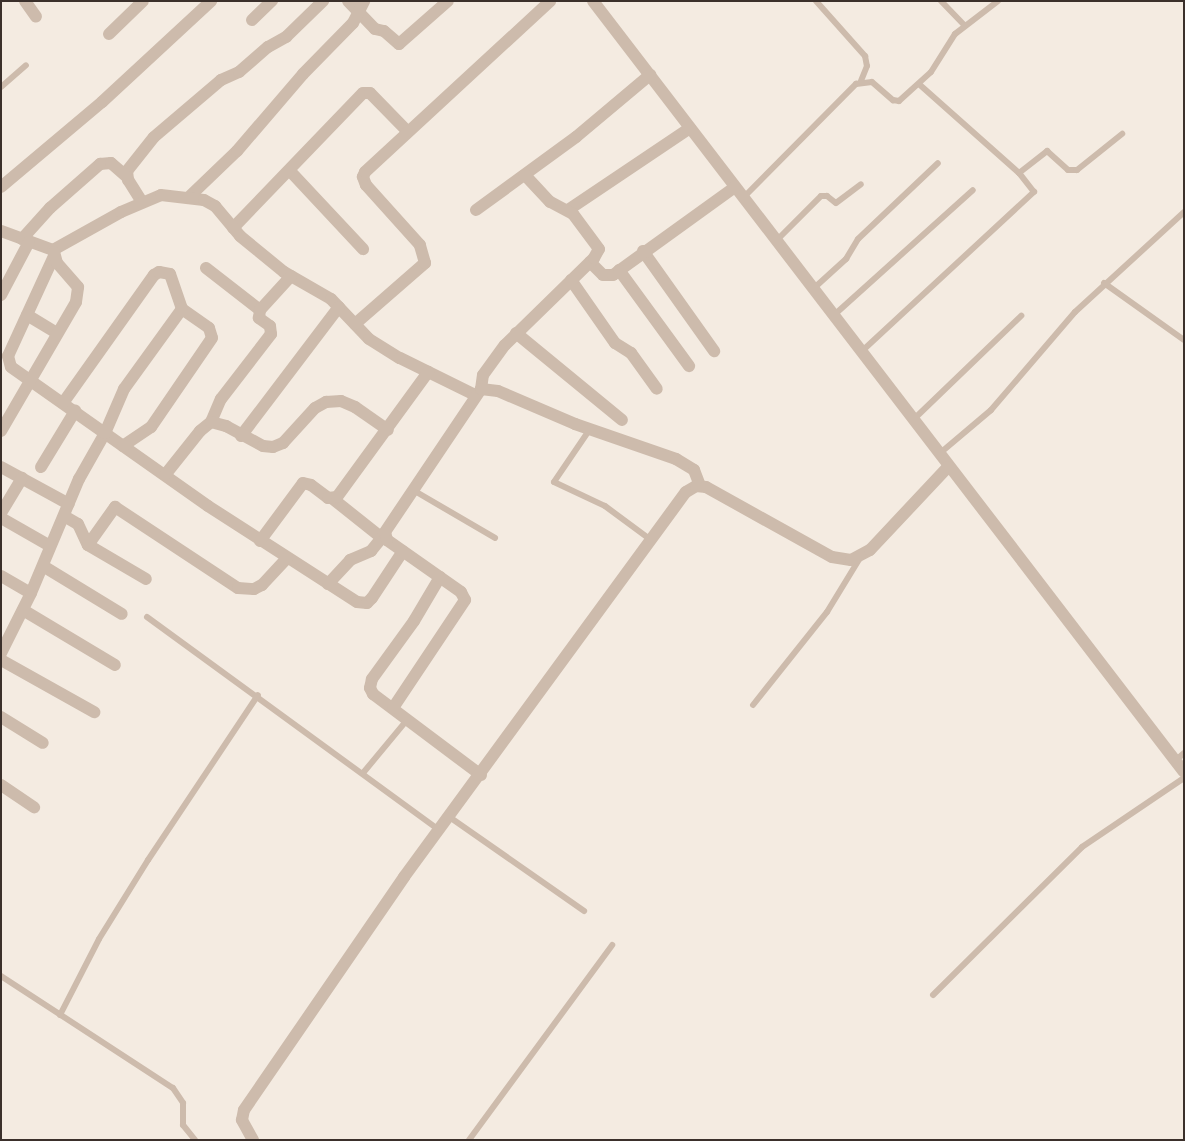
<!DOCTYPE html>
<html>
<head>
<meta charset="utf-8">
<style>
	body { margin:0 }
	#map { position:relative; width:1185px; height:1141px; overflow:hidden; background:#f4ebe1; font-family:Figtree,sans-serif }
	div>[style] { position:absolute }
	.service>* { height:6px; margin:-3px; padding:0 3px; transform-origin:3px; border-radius:3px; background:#cdbbac }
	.minor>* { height:12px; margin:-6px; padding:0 6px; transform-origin:6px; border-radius:6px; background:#cdbbac }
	span { translate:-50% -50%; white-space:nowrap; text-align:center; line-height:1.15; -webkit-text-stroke:5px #fbf5ee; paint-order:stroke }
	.frame { position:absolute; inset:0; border:2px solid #3b302b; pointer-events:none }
</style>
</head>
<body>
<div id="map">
	<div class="service">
		<i style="left:816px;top:1px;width:74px;rotate:48.3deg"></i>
		<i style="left:865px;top:56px;width:10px;rotate:79deg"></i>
		<i style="left:867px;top:66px;width:16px;rotate:112deg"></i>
		<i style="left:941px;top:1px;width:33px;rotate:46deg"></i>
		<i style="left:1px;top:87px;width:33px;rotate:-41deg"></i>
		<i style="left:1019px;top:173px;width:36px;rotate:-38deg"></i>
		<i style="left:1047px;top:151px;width:28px;rotate:42deg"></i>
		<i style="left:1068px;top:170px;width:9px"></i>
		<i style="left:1077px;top:170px;width:58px;rotate:-38.7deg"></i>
		<i style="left:743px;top:198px;width:161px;rotate:-45.3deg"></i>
		<i style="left:856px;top:84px;width:16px;rotate:-7deg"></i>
		<i style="left:872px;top:82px;width:28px;rotate:41deg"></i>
		<i style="left:893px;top:100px;width:6px;rotate:9deg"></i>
		<i style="left:899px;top:101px;width:43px;rotate:-42.2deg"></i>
		<i style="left:931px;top:72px;width:45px;rotate:-57.7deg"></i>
		<i style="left:955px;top:34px;width:54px;rotate:-37.5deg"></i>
		<i style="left:777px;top:240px;width:62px;rotate:-45deg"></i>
		<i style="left:821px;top:196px;width:6px"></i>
		<i style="left:827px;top:196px;width:11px;rotate:38deg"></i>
		<i style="left:836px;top:203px;width:31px;rotate:-37deg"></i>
		<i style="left:1104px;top:283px;width:98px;rotate:35.5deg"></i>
		<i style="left:813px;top:289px;width:45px;rotate:-42.3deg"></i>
		<i style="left:846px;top:259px;width:23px;rotate:-59deg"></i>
		<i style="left:858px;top:239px;width:110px;rotate:-43.5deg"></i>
		<i style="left:833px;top:316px;width:188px;rotate:-42deg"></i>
		<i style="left:861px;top:352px;width:236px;rotate:-42.8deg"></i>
		<i style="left:1034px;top:192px;width:24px;rotate:-128deg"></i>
		<i style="left:1019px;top:173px;width:132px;rotate:-138.4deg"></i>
		<i style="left:914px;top:419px;width:149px;rotate:-43.9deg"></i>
		<i style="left:590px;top:429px;width:64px;rotate:124.2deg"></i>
		<i style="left:554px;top:482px;width:56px;rotate:25.2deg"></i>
		<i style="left:605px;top:506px;width:57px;rotate:36.5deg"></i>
		<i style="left:939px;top:454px;width:68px;rotate:-40.2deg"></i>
		<i style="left:991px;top:410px;width:129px;rotate:-49.4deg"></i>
		<i style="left:1075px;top:312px;width:148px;rotate:-42.5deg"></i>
		<i style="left:413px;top:490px;width:95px;rotate:30.3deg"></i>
		<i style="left:147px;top:617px;width:360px;rotate:36.1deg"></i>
		<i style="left:753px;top:705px;width:119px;rotate:-51.5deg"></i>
		<i style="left:827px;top:612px;width:63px;rotate:-58.6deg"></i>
		<i style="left:1176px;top:760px;width:11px;rotate:-41deg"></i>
		<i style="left:363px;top:773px;width:69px;rotate:-50.3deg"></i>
		<i style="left:448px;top:816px;width:166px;rotate:34.9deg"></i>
		<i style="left:1px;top:976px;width:205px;rotate:33.1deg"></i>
		<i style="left:173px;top:1088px;width:18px;rotate:56deg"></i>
		<i style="left:183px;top:1103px;width:22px;rotate:90deg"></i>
		<i style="left:183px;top:1125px;width:19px;rotate:51deg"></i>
		<i style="left:933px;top:995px;width:210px;rotate:-44.8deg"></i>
		<i style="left:1082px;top:847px;width:123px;rotate:-34.1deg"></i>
		<i style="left:60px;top:1015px;width:85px;rotate:-62.8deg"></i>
		<i style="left:99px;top:939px;width:93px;rotate:-58.2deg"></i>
		<i style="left:148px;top:860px;width:198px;rotate:-56.3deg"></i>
		<i style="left:469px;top:1140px;width:242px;rotate:-53.7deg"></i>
	</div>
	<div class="minor">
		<i style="left:25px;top:1px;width:19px;rotate:55deg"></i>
		<i style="left:348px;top:1px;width:39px;rotate:46deg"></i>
		<i style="left:375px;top:29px;width:9px;rotate:13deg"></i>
		<i style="left:384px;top:31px;width:20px;rotate:41deg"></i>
		<i style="left:399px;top:44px;width:65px;rotate:-41.3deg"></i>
		<i style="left:593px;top:1px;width:971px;rotate:52.53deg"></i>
		<i style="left:252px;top:20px;width:28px;rotate:-44deg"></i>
		<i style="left:109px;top:34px;width:47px;rotate:-44.1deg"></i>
		<i style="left:290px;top:171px;width:107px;rotate:46.9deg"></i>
		<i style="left:1px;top:187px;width:132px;rotate:-40.1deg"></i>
		<i style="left:102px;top:102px;width:149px;rotate:-42.8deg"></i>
		<i style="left:190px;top:196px;width:65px;rotate:-43.8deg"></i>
		<i style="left:237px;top:151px;width:101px;rotate:-49.4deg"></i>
		<i style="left:303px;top:74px;width:71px;rotate:-45.6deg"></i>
		<i style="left:353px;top:23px;width:25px;rotate:-63deg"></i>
		<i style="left:142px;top:202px;width:26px;rotate:-122deg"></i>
		<i style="left:128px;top:180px;width:9px;rotate:-96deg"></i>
		<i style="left:127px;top:171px;width:43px;rotate:-51.5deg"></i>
		<i style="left:154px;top:137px;width:88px;rotate:-40.4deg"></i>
		<i style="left:221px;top:80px;width:20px;rotate:-24deg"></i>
		<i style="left:239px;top:72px;width:38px;rotate:-41deg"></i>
		<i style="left:268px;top:47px;width:21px;rotate:-29deg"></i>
		<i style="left:286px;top:37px;width:52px;rotate:-44.2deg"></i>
		<i style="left:476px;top:210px;width:124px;rotate:-36.1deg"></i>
		<i style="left:576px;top:137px;width:97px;rotate:-40deg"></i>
		<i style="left:568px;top:210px;width:147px;rotate:-33.9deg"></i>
		<i style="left:233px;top:228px;width:187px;rotate:-46.1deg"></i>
		<i style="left:363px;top:93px;width:7px"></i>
		<i style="left:370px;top:93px;width:54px;rotate:45.7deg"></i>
		<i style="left:1px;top:231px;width:55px;rotate:20.1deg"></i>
		<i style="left:53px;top:250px;width:78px;rotate:-29.2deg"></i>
		<i style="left:121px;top:212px;width:43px;rotate:-23deg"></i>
		<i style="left:161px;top:195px;width:43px;rotate:6.6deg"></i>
		<i style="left:204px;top:200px;width:13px;rotate:29deg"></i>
		<i style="left:215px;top:206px;width:39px;rotate:50deg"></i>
		<i style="left:240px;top:236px;width:57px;rotate:39.3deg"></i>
		<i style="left:284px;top:272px;width:54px;rotate:29.9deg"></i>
		<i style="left:331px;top:299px;width:55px;rotate:46.5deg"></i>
		<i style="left:369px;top:339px;width:36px;rotate:32deg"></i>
		<i style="left:400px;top:358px;width:84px;rotate:26.3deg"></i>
		<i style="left:22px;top:239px;width:42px;rotate:-47.9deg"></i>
		<i style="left:50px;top:208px;width:67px;rotate:-41.3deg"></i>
		<i style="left:100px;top:164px;width:11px;rotate:-5deg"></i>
		<i style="left:111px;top:163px;width:20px;rotate:41deg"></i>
		<i style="left:643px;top:251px;width:123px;rotate:54.6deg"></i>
		<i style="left:54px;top:256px;width:110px;rotate:114.7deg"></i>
		<i style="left:8px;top:356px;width:11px;rotate:75deg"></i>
		<i style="left:11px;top:367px;width:241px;rotate:35.2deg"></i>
		<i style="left:208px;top:506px;width:177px;rotate:32.8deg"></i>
		<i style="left:357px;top:602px;width:10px;rotate:6deg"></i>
		<i style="left:367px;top:603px;width:7px;rotate:-45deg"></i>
		<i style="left:372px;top:598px;width:56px;rotate:-56.6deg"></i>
		<i style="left:590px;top:262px;width:18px;rotate:45deg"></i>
		<i style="left:603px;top:275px;width:10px"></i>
		<i style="left:613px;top:275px;width:150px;rotate:-35.8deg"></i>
		<i style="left:206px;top:268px;width:68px;rotate:37.9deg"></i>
		<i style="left:619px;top:270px;width:119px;rotate:53.9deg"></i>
		<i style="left:571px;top:280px;width:77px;rotate:55.1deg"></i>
		<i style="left:615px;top:343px;width:19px;rotate:32deg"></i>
		<i style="left:631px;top:353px;width:44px;rotate:54.2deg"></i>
		<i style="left:1px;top:295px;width:60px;rotate:-62.2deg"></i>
		<i style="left:27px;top:315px;width:35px;rotate:31deg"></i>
		<i style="left:355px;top:324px;width:93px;rotate:-41.1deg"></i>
		<i style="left:425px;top:263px;width:19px;rotate:-106deg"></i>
		<i style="left:420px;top:245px;width:81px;rotate:-132deg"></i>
		<i style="left:366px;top:185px;width:9px;rotate:-111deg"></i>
		<i style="left:363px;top:177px;width:5px;rotate:-68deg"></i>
		<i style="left:365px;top:172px;width:252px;rotate:-42.7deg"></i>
		<i style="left:516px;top:333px;width:137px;rotate:39.4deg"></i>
		<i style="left:481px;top:389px;width:14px;rotate:-82deg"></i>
		<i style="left:483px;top:375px;width:37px;rotate:-54deg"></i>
		<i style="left:505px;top:345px;width:124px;rotate:-44.3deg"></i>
		<i style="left:594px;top:258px;width:10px;rotate:-61deg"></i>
		<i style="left:599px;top:249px;width:44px;rotate:-126.6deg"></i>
		<i style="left:573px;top:214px;width:26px;rotate:-152deg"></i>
		<i style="left:550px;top:202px;width:37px;rotate:-133deg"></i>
		<i style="left:63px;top:403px;width:157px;rotate:-54.6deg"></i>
		<i style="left:154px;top:275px;width:6px;rotate:-31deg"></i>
		<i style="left:159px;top:272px;width:11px;rotate:10deg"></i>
		<i style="left:170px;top:274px;width:37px;rotate:71deg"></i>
		<i style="left:182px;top:309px;width:33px;rotate:35deg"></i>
		<i style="left:209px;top:328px;width:10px;rotate:73deg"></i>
		<i style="left:212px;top:338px;width:108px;rotate:124.4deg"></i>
		<i style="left:151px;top:427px;width:34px;rotate:146deg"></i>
		<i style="left:211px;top:422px;width:25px;rotate:-67deg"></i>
		<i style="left:221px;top:399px;width:82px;rotate:-52.4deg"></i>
		<i style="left:271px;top:334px;width:8px;rotate:-97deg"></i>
		<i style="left:270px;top:326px;width:14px;rotate:-144deg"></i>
		<i style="left:259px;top:318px;width:8px;rotate:-83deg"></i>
		<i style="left:260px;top:310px;width:46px;rotate:-47.6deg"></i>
		<i style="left:1px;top:431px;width:149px;rotate:-59.8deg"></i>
		<i style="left:76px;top:302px;width:15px;rotate:-82deg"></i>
		<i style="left:78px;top:287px;width:32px;rotate:-131deg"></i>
		<i style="left:57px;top:263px;width:11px;rotate:-105deg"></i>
		<i style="left:241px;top:436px;width:162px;rotate:-52.8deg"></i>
		<i style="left:1px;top:467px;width:77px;rotate:28.6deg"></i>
		<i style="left:41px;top:467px;width:66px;rotate:-58.7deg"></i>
		<i style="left:165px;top:475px;width:56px;rotate:-51.5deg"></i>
		<i style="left:200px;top:431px;width:14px;rotate:-39deg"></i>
		<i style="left:211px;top:422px;width:16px;rotate:15deg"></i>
		<i style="left:226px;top:426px;width:42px;rotate:28.4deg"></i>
		<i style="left:263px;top:446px;width:10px;rotate:6deg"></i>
		<i style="left:273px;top:447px;width:11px;rotate:-22deg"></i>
		<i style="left:283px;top:443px;width:47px;rotate:-47.6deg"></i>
		<i style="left:315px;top:408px;width:13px;rotate:-29deg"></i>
		<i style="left:326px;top:402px;width:15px;rotate:-4deg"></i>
		<i style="left:341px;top:401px;width:15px;rotate:23deg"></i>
		<i style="left:355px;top:407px;width:40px;rotate:34.9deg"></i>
		<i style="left:333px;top:499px;width:63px;rotate:38.5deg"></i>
		<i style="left:1px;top:513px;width:41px;rotate:-59deg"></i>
		<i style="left:64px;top:516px;width:16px;rotate:30deg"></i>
		<i style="left:78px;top:524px;width:23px;rotate:65deg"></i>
		<i style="left:88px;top:545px;width:67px;rotate:30.4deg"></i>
		<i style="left:1px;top:518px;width:56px;rotate:29.7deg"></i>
		<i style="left:260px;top:541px;width:72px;rotate:-53.4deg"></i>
		<i style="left:303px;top:483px;width:8px;rotate:14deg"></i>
		<i style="left:311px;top:485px;width:21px;rotate:37deg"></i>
		<i style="left:328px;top:498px;width:9px;rotate:-6deg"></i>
		<i style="left:337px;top:497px;width:155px;rotate:-53.9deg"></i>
		<i style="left:88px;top:545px;width:47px;rotate:-54.6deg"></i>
		<i style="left:115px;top:507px;width:147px;rotate:33.4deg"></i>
		<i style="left:238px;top:588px;width:16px;rotate:4deg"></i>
		<i style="left:254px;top:589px;width:9px;rotate:-27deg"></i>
		<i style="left:262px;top:585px;width:37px;rotate:-47deg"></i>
		<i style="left:43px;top:566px;width:92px;rotate:31.3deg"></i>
		<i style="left:1px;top:576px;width:34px;rotate:30deg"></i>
		<i style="left:440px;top:577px;width:51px;rotate:120.6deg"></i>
		<i style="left:414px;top:621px;width:72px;rotate:125.9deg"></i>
		<i style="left:372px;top:679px;width:9px;rotate:103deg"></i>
		<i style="left:370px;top:688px;width:7px;rotate:63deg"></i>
		<i style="left:373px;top:694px;width:135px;rotate:36.9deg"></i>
		<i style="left:328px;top:584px;width:33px;rotate:-47deg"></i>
		<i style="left:350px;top:560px;width:23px;rotate:-23deg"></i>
		<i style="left:371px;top:551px;width:22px;rotate:-51deg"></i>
		<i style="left:23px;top:610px;width:107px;rotate:30.9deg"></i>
		<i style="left:1px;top:653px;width:67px;rotate:-63.4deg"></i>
		<i style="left:31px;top:593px;width:124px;rotate:-67.2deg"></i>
		<i style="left:79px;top:479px;width:53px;rotate:-60.5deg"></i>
		<i style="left:105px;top:433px;width:48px;rotate:-66.6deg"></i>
		<i style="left:124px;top:389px;width:99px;rotate:-54.1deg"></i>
		<i style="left:1px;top:660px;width:107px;rotate:29.2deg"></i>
		<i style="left:393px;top:708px;width:130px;rotate:-56.3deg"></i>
		<i style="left:465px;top:600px;width:9px;rotate:-117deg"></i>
		<i style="left:461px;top:592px;width:90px;rotate:-144.9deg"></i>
		<i style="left:387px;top:540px;width:8px;rotate:-104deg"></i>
		<i style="left:385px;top:532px;width:172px;rotate:-56.1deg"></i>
		<i style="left:481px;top:389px;width:17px;rotate:7deg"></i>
		<i style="left:498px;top:391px;width:84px;rotate:23.2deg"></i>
		<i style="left:575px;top:424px;width:107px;rotate:19.1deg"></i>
		<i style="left:676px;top:459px;width:21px;rotate:31deg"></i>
		<i style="left:694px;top:470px;width:17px;rotate:69deg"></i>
		<i style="left:1px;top:717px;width:49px;rotate:31.8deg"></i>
		<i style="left:1px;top:785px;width:40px;rotate:34deg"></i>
		<i style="left:253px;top:1140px;width:23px;rotate:-119deg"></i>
		<i style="left:242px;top:1120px;width:10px;rotate:-79deg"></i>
		<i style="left:244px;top:1110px;width:283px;rotate:-55.5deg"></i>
		<i style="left:404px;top:877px;width:477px;rotate:-53.8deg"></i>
		<i style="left:686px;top:492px;width:12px;rotate:-31deg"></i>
		<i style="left:696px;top:486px;width:10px;rotate:6deg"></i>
		<i style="left:706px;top:487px;width:144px;rotate:29.1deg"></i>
		<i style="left:832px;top:557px;width:19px;rotate:9deg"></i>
		<i style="left:851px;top:560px;width:21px;rotate:-28deg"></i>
		<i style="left:870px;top:550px;width:114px;rotate:-46.8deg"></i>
	</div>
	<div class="frame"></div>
</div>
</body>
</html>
